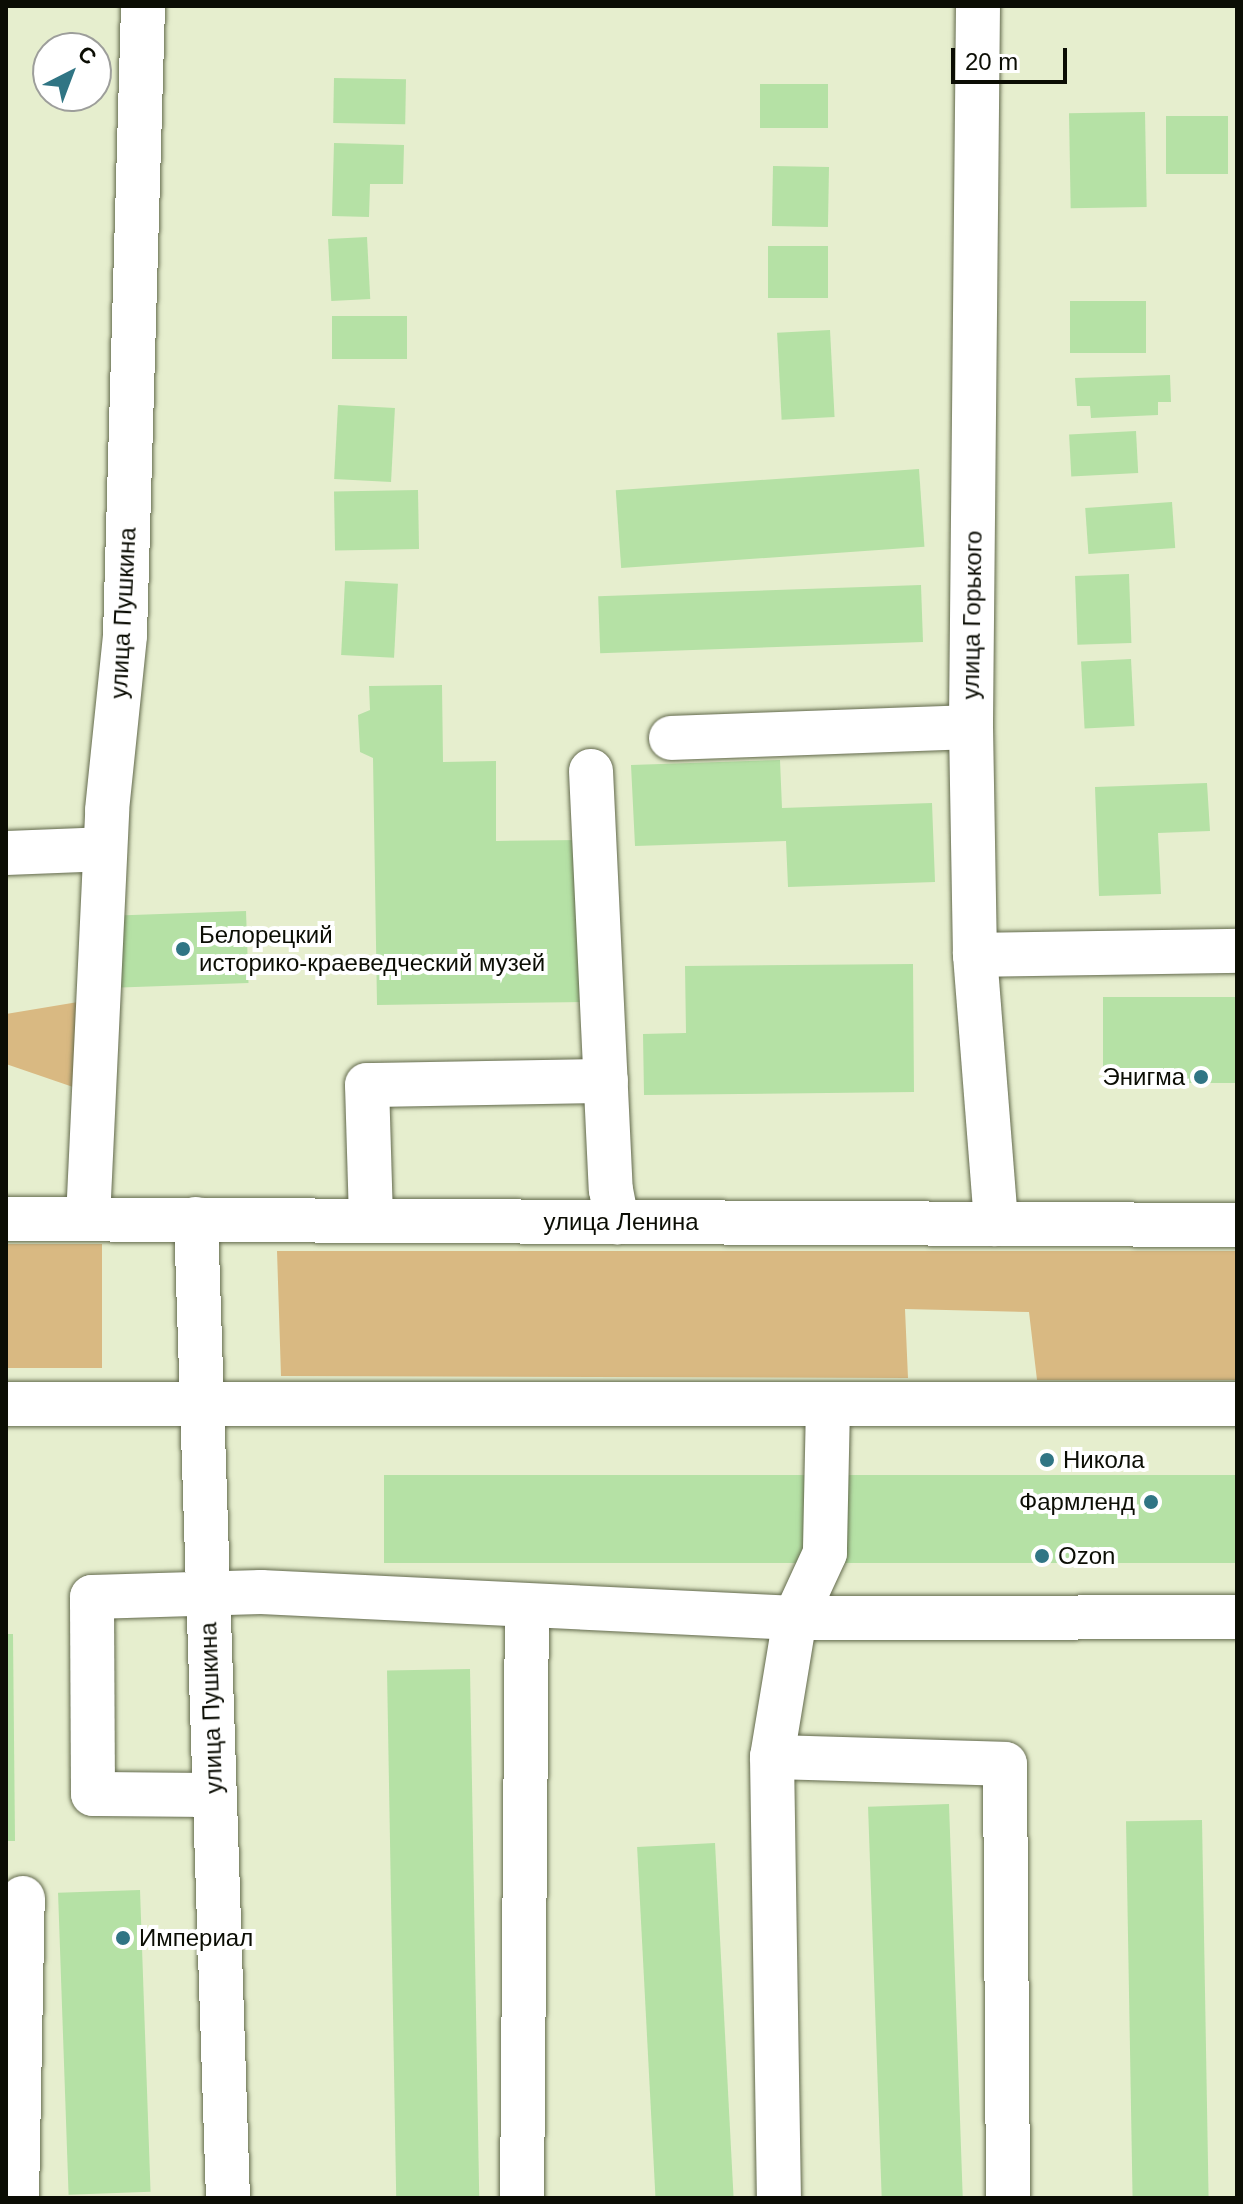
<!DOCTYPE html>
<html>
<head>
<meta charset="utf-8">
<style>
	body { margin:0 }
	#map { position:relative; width:1243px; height:2204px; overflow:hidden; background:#e6eece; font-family:Helvetica,sans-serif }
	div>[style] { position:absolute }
	.green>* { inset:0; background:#d9b982; transform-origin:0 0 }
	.building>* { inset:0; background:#b5e1a5; transform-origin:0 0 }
	.roads { filter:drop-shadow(0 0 2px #636a4d) drop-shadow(0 0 2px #636a4d) }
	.minor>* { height:44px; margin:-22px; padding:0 22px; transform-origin:22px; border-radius:22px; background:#fff }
	.major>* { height:44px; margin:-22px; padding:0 22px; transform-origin:22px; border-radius:22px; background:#fff }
	.dots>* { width:22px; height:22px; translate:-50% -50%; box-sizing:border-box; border:4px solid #fff; border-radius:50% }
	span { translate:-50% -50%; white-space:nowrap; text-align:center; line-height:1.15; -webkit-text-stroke:8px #fff; paint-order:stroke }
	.street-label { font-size:24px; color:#0b0d04 }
	.poi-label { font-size:24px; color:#0b0d04 }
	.left { translate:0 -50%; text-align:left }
	.right { translate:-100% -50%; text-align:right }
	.frame { position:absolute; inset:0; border:8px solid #0b0d04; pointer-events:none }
	.north { position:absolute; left:32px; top:32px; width:80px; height:80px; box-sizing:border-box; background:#fff; border:2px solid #9d9e9b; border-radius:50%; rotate:42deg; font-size:22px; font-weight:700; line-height:32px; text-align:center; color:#0b0d04 }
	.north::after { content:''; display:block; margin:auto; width:28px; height:36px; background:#307584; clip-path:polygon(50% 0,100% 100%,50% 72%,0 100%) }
	.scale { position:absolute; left:951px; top:48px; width:116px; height:36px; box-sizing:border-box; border:4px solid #0b0d04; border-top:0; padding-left:10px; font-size:24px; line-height:28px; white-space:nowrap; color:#0b0d04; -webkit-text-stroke:6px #fff; paint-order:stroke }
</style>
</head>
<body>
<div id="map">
	<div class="green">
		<i style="clip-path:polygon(78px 1002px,73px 1087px,6px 1064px,6px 1014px)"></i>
		<i style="left:6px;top:1244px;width:96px;height:124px"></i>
		<i style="clip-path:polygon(277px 1251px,1237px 1251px,1237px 1380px,1037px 1380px,1029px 1312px,905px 1309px,908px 1378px,281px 1376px)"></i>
	</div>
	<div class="building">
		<i style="left:334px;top:78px;width:72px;height:45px;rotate:1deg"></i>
		<i style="left:828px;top:84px;width:44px;height:68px;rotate:90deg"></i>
		<i style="left:1145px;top:112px;width:95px;height:76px;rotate:89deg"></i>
		<i style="left:1166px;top:116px;width:62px;height:58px"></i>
		<i style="clip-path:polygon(334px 143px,404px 145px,403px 184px,370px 184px,369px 217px,332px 216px)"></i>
		<i style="left:773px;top:166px;width:56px;height:60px;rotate:1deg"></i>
		<i style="left:367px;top:237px;width:62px;height:39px;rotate:87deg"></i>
		<i style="left:768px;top:246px;width:60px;height:52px"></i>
		<i style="left:1070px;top:301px;width:76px;height:52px"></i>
		<i style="left:332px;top:316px;width:75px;height:43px"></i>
		<i style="left:830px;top:330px;width:87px;height:53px;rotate:87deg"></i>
		<i style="clip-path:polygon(1170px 375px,1171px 402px,1158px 402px,1158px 415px,1091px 418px,1090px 406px,1077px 406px,1075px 378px)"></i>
		<i style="left:338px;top:405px;width:57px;height:74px;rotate:3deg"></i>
		<i style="left:1136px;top:431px;width:42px;height:67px;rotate:87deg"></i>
		<i style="left:919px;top:469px;width:78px;height:304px;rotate:86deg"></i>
		<i style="left:418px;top:490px;width:59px;height:84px;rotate:89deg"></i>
		<i style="left:1172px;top:502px;width:46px;height:87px;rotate:86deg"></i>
		<i style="left:1129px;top:574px;width:69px;height:54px;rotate:88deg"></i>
		<i style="left:345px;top:581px;width:53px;height:74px;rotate:3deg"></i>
		<i style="left:921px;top:585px;width:57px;height:323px;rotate:88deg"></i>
		<i style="left:1131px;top:659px;width:67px;height:50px;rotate:87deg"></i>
		<i style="clip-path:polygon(442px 685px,443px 762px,496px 761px,496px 841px,582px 840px,585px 1002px,377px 1005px,373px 758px,360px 752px,358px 715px,370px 710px,369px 686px)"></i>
		<i style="clip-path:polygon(780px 760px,782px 808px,932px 803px,935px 882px,788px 887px,786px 841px,635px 846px,631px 765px)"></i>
		<i style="clip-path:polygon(1207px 783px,1210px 831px,1158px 833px,1161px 894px,1099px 896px,1095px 787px)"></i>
		<i style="left:246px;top:911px;width:72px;height:128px;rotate:88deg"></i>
		<i style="clip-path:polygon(913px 964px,914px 1092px,644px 1095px,643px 1034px,686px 1033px,685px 966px)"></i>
		<i style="left:1237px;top:997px;width:86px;height:134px;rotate:90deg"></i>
		<i style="left:384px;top:1475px;width:853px;height:88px"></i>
		<i style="clip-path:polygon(6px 1634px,13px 1634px,15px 1841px,6px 1841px)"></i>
		<i style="left:470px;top:1669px;width:529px;height:83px;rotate:89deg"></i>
		<i style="left:949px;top:1804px;width:394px;height:81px;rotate:88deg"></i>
		<i style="left:1202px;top:1820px;width:378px;height:76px;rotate:89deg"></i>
		<i style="left:715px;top:1843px;width:355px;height:78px;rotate:87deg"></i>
		<i style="left:140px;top:1890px;width:302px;height:82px;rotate:88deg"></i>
	</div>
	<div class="roads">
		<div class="minor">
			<i style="left:978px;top:6px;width:721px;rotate:90.56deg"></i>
			<i style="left:971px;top:727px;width:228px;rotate:89deg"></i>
			<i style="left:975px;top:955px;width:270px;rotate:85.5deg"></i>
			<i style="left:671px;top:738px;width:300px;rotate:-2.1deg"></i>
			<i style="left:591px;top:771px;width:419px;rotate:87.3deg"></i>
			<i style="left:611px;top:1190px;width:33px;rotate:79deg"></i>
			<i style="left:6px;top:853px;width:99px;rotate:-2.3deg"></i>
			<i style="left:975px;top:955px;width:262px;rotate:-0.9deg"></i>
			<i style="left:88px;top:1219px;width:409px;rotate:-87.3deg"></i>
			<i style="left:107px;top:810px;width:176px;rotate:-84.1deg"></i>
			<i style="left:125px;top:635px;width:629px;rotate:-88.36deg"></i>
			<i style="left:371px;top:1219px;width:134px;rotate:-91.7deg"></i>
			<i style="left:367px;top:1085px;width:239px;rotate:-1deg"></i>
			<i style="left:828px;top:1405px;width:148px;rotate:91.2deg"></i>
			<i style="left:825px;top:1553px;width:72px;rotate:114.8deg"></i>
			<i style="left:795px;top:1618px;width:442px;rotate:-0.1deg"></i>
			<i style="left:772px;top:1757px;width:233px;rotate:1.7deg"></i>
			<i style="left:1005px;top:1764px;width:434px;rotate:89.6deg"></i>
			<i style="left:214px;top:1795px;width:121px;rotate:-179.5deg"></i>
			<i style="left:93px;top:1794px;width:197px;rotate:-90.3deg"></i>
			<i style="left:92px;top:1597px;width:169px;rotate:-1.7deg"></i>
			<i style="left:261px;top:1592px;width:535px;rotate:2.79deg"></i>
			<i style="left:795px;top:1618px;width:141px;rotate:99.4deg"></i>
			<i style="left:772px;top:1757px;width:441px;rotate:89.1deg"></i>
			<i style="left:17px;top:2198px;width:300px;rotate:-88.9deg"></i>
			<i style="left:522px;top:2198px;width:592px;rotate:-89.52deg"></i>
		</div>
		<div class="major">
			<i style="left:6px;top:1219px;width:1231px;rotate:0.28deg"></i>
			<i style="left:196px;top:1219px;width:980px;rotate:88.13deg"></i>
			<i style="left:6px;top:1404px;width:1231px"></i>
		</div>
	</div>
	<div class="dots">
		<i style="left:183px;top:949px;background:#307584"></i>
		<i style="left:1201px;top:1077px;background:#307584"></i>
		<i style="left:1047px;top:1460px;background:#307584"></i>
		<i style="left:1151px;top:1502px;background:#307584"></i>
		<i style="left:1042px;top:1556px;background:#307584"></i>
		<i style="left:123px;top:1938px;background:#307584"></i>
	</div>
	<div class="street-label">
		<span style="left:123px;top:613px;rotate:-87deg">улица Пушкина</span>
		<span style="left:972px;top:615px;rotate:-89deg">улица Горького</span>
		<span style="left:621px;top:1222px">улица Ленина</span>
		<span style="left:211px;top:1708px;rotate:-92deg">улица Пушкина</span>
	</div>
	<div class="poi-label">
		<span class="left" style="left:199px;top:949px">Белорецкий<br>историко-краеведческий музей</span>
		<span class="right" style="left:1185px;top:1077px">Энигма</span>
		<span class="left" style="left:1063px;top:1460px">Никола</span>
		<span class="right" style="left:1135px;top:1502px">Фармленд</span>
		<span class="left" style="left:1058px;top:1556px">Ozon</span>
		<span class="left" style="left:139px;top:1938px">Империал</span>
	</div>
	<div class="frame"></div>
	<div class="north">С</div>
	<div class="scale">20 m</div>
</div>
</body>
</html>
